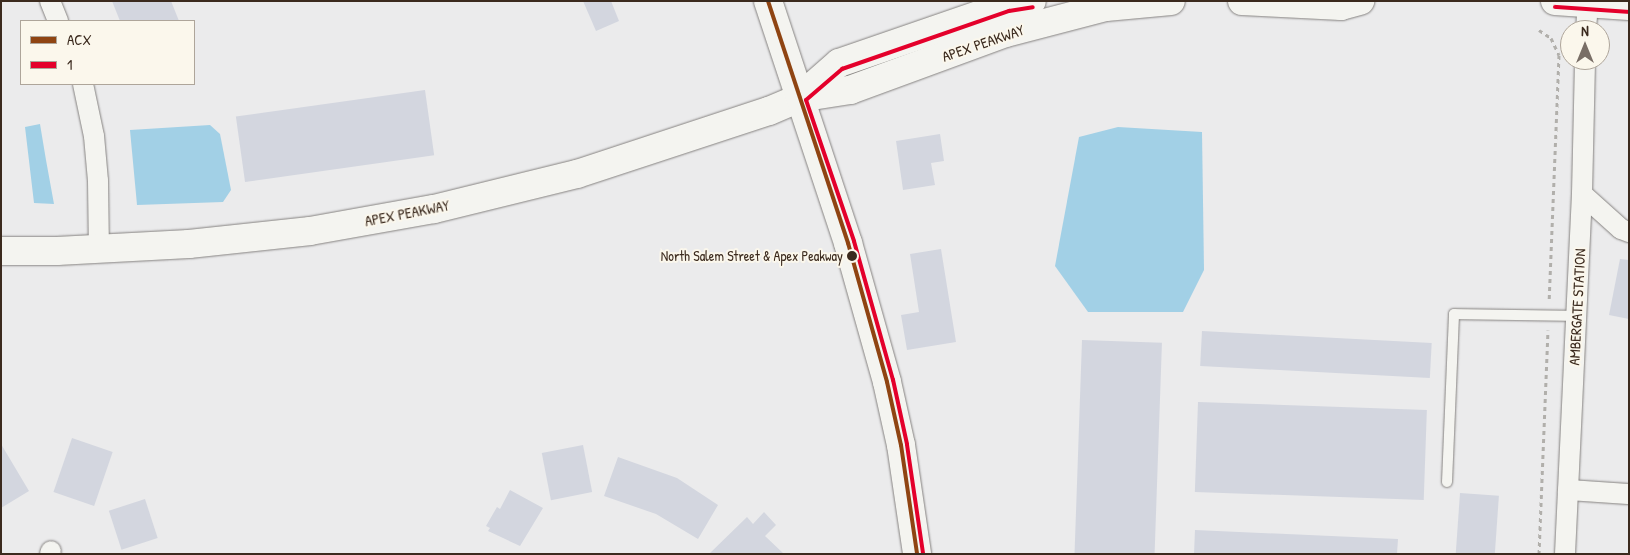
<!DOCTYPE html>
<html>
<head>
<meta charset="utf-8">
<style>
	body { margin:0 }
	#map { position:relative; width:1630px; height:555px; overflow:hidden; background:#ebebec; font-family:"Patrick Hand",sans-serif }
	div>[style] { position:absolute }
	.water>* { inset:0; background:#a2d0e6 }
	.building>* { inset:0; background:#d3d6df; transform-origin:0 0 }
	.path>* { height:3px; margin-top:-1.5px; transform-origin:0; background:repeating-linear-gradient(90deg,#b1afab 0 4px,transparent 0 8px) }
	.roads { filter:drop-shadow(0 0 1px #858280) drop-shadow(0 0 1px #858280) }
	.service>* { height:10px; margin:-5px; padding:0 5px; transform-origin:5px; border-radius:5px; background:#f4f4f0 }
	.minor>* { height:20px; margin:-10px; padding:0 10px; transform-origin:10px; border-radius:10px; background:#f4f4f0 }
	.secondary>* { height:28px; margin:-14px; padding:0 14px; transform-origin:14px; border-radius:14px; background:#f4f4f0 }
	.primary>* { height:28px; margin:-14px; padding:0 14px; transform-origin:14px; border-radius:14px; background:#f4f4f0 }
	.bus-1>* { height:4px; margin:-2px; padding:0 2px; transform-origin:2px; border-radius:2px; background:#8f4412 }
	.bus-2>* { height:4px; margin:-2px; padding:0 2px; transform-origin:2px; border-radius:2px; background:#e4002b }
	.dots>* { width:14px; height:14px; translate:-50% -50%; box-sizing:border-box; border:2px solid #fbf7ec; border-radius:50% }
	span { translate:-50% -50%; white-space:nowrap; text-align:center; line-height:1.15; -webkit-text-stroke:4px #fbf7ec; paint-order:stroke }
	.bus-label { font-size:14px; color:#3b2a1e }
	.right { translate:-100% -50%; text-align:right }
	.street-label { font-size:15px; color:#3b2a1e }
	.frame { position:absolute; inset:0; border:2px solid #3b2a1e; pointer-events:none }
	.legend { position:absolute; left:20px; top:20px; width:175px; height:65px; box-sizing:border-box; background:#fbf7ec; border:1px solid #aea59a; margin:0; padding:6px 9px; list-style:none; font-size:15px; color:#3b2a1e }
	.legend li { display:flex; align-items:center; gap:10px; height:25px }
	.legend b { width:25px; border:1px solid #aea59a }
	.north { position:absolute; left:1560px; top:20px; width:50px; height:50px; box-sizing:border-box; background:#fbf7ec; border:1px solid #aea59a; border-radius:50%; rotate:0deg; font-size:14px; font-weight:700; line-height:20px; text-align:center; color:#3b2a1e }
	.north::after { content:''; display:block; margin:auto; width:18px; height:22px; background:#796e66; clip-path:polygon(50% 0,100% 100%,50% 72%,0 100%) }
</style>
</head>
<body>
<div id="map">
	<div class="water">
		<i style="clip-path:polygon(40px 124px,46px 160px,54px 204px,34px 203px,25px 127px)"></i>
		<i style="clip-path:polygon(210px 125px,220px 134px,231px 190px,223px 202px,137px 205px,130px 130px)"></i>
		<i style="clip-path:polygon(1118px 127px,1202px 132px,1204px 270px,1183px 312px,1088px 312px,1055px 266px,1079px 137px)"></i>
	</div>
	<div class="building">
		<i style="clip-path:polygon(112px 1px,171px 1px,179px 21px,120px 21px)"></i>
		<i style="clip-path:polygon(583px 1px,611px 1px,619px 21px,596px 31px)"></i>
		<i style="left:425px;top:90px;width:66px;height:191px;rotate:82deg"></i>
		<i style="clip-path:polygon(940px 134px,944px 161px,931px 163px,935px 185px,903px 190px,896px 141px)"></i>
		<i style="clip-path:polygon(941px 249px,956px 342px,907px 350px,901px 315px,919px 312px,910px 254px)"></i>
		<i style="clip-path:polygon(1620px 259px,1629px 260px,1629px 319px,1609px 315px)"></i>
		<i style="left:1202px;top:331px;width:230px;height:35px;rotate:3deg"></i>
		<i style="left:1082px;top:340px;width:80px;height:214px;rotate:2deg"></i>
		<i style="left:1198px;top:402px;width:229px;height:90px;rotate:2deg"></i>
		<i style="left:72px;top:438px;width:43px;height:57px;rotate:19deg"></i>
		<i style="clip-path:polygon(1px 444px,29px 491px,1px 508px)"></i>
		<i style="left:583px;top:445px;width:48px;height:42px;rotate:79deg"></i>
		<i style="clip-path:polygon(618px 457px,677px 478px,718px 505px,698px 539px,656px 514px,604px 496px)"></i>
		<i style="clip-path:polygon(510px 490px,543px 508px,520px 546px,488px 531px,490px 528px,486px 526px,497px 507px,500px 509px)"></i>
		<i style="left:1460px;top:493px;width:39px;height:61px;rotate:4deg"></i>
		<i style="left:145px;top:499px;width:41px;height:38px;rotate:72deg"></i>
		<i style="clip-path:polygon(764px 512px,776px 525px,765px 536px,784px 554px,709px 554px,747px 517px,753px 524px)"></i>
		<i style="clip-path:polygon(1195px 530px,1398px 539px,1397px 554px,1194px 554px)"></i>
	</div>
	<div class="path">
		<i style="left:1539px;top:30px;width:14px;rotate:34deg"></i>
		<i style="left:1551px;top:38px;width:19px;rotate:65deg"></i>
		<i style="left:1559px;top:55px;width:246px;rotate:92.3deg"></i>
		<i style="left:1539px;top:554px;width:224px;rotate:-87.7deg"></i>
	</div>
	<div class="roads">
		<div class="service">
			<i style="left:1447px;top:482px;width:168px;rotate:-87.6deg"></i>
			<i style="left:1454px;top:314px;width:123px;rotate:0.9deg"></i>
		</div>
		<div class="minor">
			<i style="left:50px;top:1px;width:22px;rotate:68deg"></i>
			<i style="left:1586px;top:30px;width:29px;rotate:-86deg"></i>
			<i style="left:83px;top:84px;width:53px;rotate:78.1deg"></i>
			<i style="left:94px;top:136px;width:45px;rotate:84.9deg"></i>
			<i style="left:98px;top:181px;width:68px;rotate:89.2deg"></i>
			<i style="left:1582px;top:194px;width:52px;rotate:41.9deg"></i>
			<i style="left:1621px;top:229px;width:9px;rotate:21deg"></i>
			<i style="left:1568px;top:490px;width:61px;rotate:3.8deg"></i>
			<i style="left:50px;top:554px;width:3px;rotate:-72deg"></i>
			<i style="left:1565px;top:554px;width:360px;rotate:-87.3deg"></i>
			<i style="left:1582px;top:194px;width:134px;rotate:-88.7deg"></i>
		</div>
		<div class="secondary">
			<i style="left:1242px;top:1px;width:99px;rotate:2.9deg"></i>
			<i style="left:1341px;top:6px;width:20px;rotate:-15deg"></i>
			<i style="left:1555px;top:1px;width:74px;rotate:3.9deg"></i>
			<i style="left:799px;top:98px;width:53px;rotate:-41.2deg"></i>
			<i style="left:839px;top:63px;width:178px;rotate:-19deg"></i>
			<i style="left:1007px;top:5px;width:25px;rotate:-9deg"></i>
			<i style="left:1px;top:251px;width:56px"></i>
			<i style="left:57px;top:251px;width:132px;rotate:-3deg"></i>
			<i style="left:189px;top:244px;width:122px;rotate:-6.1deg"></i>
			<i style="left:310px;top:231px;width:126px;rotate:-10.1deg"></i>
			<i style="left:434px;top:209px;width:147px;rotate:-13.8deg"></i>
			<i style="left:577px;top:174px;width:202px;rotate:-18.2deg"></i>
			<i style="left:769px;top:111px;width:33px;rotate:-23deg"></i>
			<i style="left:799px;top:98px;width:52px;rotate:-8.9deg"></i>
			<i style="left:850px;top:90px;width:166px;rotate:-20.1deg"></i>
			<i style="left:1006px;top:33px;width:103px;rotate:-14.6deg"></i>
			<i style="left:1106px;top:7px;width:65px;rotate:-5.3deg"></i>
		</div>
		<div class="primary">
			<i style="left:768px;top:1px;width:255px;rotate:71.7deg"></i>
			<i style="left:848px;top:243px;width:144px;rotate:74.3deg"></i>
			<i style="left:887px;top:382px;width:65px;rotate:77.5deg"></i>
			<i style="left:901px;top:445px;width:110px;rotate:81.6deg"></i>
		</div>
	</div>
	<div class="bus-1">
		<i style="left:768px;top:1px;width:255px;rotate:71.7deg"></i>
		<i style="left:848px;top:243px;width:144px;rotate:74.3deg"></i>
		<i style="left:887px;top:382px;width:65px;rotate:77.5deg"></i>
		<i style="left:901px;top:445px;width:110px;rotate:81.6deg"></i>
	</div>
	<div class="bus-2">
		<i style="left:1555px;top:7px;width:74px;rotate:3.9deg"></i>
		<i style="left:923px;top:553px;width:110px;rotate:-98.4deg"></i>
		<i style="left:907px;top:444px;width:66px;rotate:-102.3deg"></i>
		<i style="left:893px;top:380px;width:144px;rotate:-105.7deg"></i>
		<i style="left:854px;top:241px;width:149px;rotate:-108.8deg"></i>
		<i style="left:806px;top:100px;width:48px;rotate:-40.7deg"></i>
		<i style="left:842px;top:69px;width:177px;rotate:-19.2deg"></i>
		<i style="left:1009px;top:11px;width:24px;rotate:-9deg"></i>
	</div>
	<div class="dots">
		<i style="left:852px;top:256px;background:#3b2a1e"></i>
	</div>
	<div class="bus-label">
		<span class="right" style="left:843px;top:256px">North Salem Street &amp; Apex Peakway</span>
	</div>
	<div class="street-label">
		<span style="left:983px;top:43px;rotate:-19deg">APEX PEAKWAY</span>
		<span style="left:407px;top:213px;rotate:-11deg">APEX PEAKWAY</span>
		<span style="left:1577px;top:307px;rotate:-87deg">AMBERGATE STATION</span>
	</div>
	<div class="frame"></div>
	<ul class="legend">
	<li><b style="height:6px;background:#8f4412"></b>ACX</li>
	<li><b style="height:6px;background:#e4002b"></b>1</li>
	</ul>
	<div class="north">N</div>
</div>
</body>
</html>
